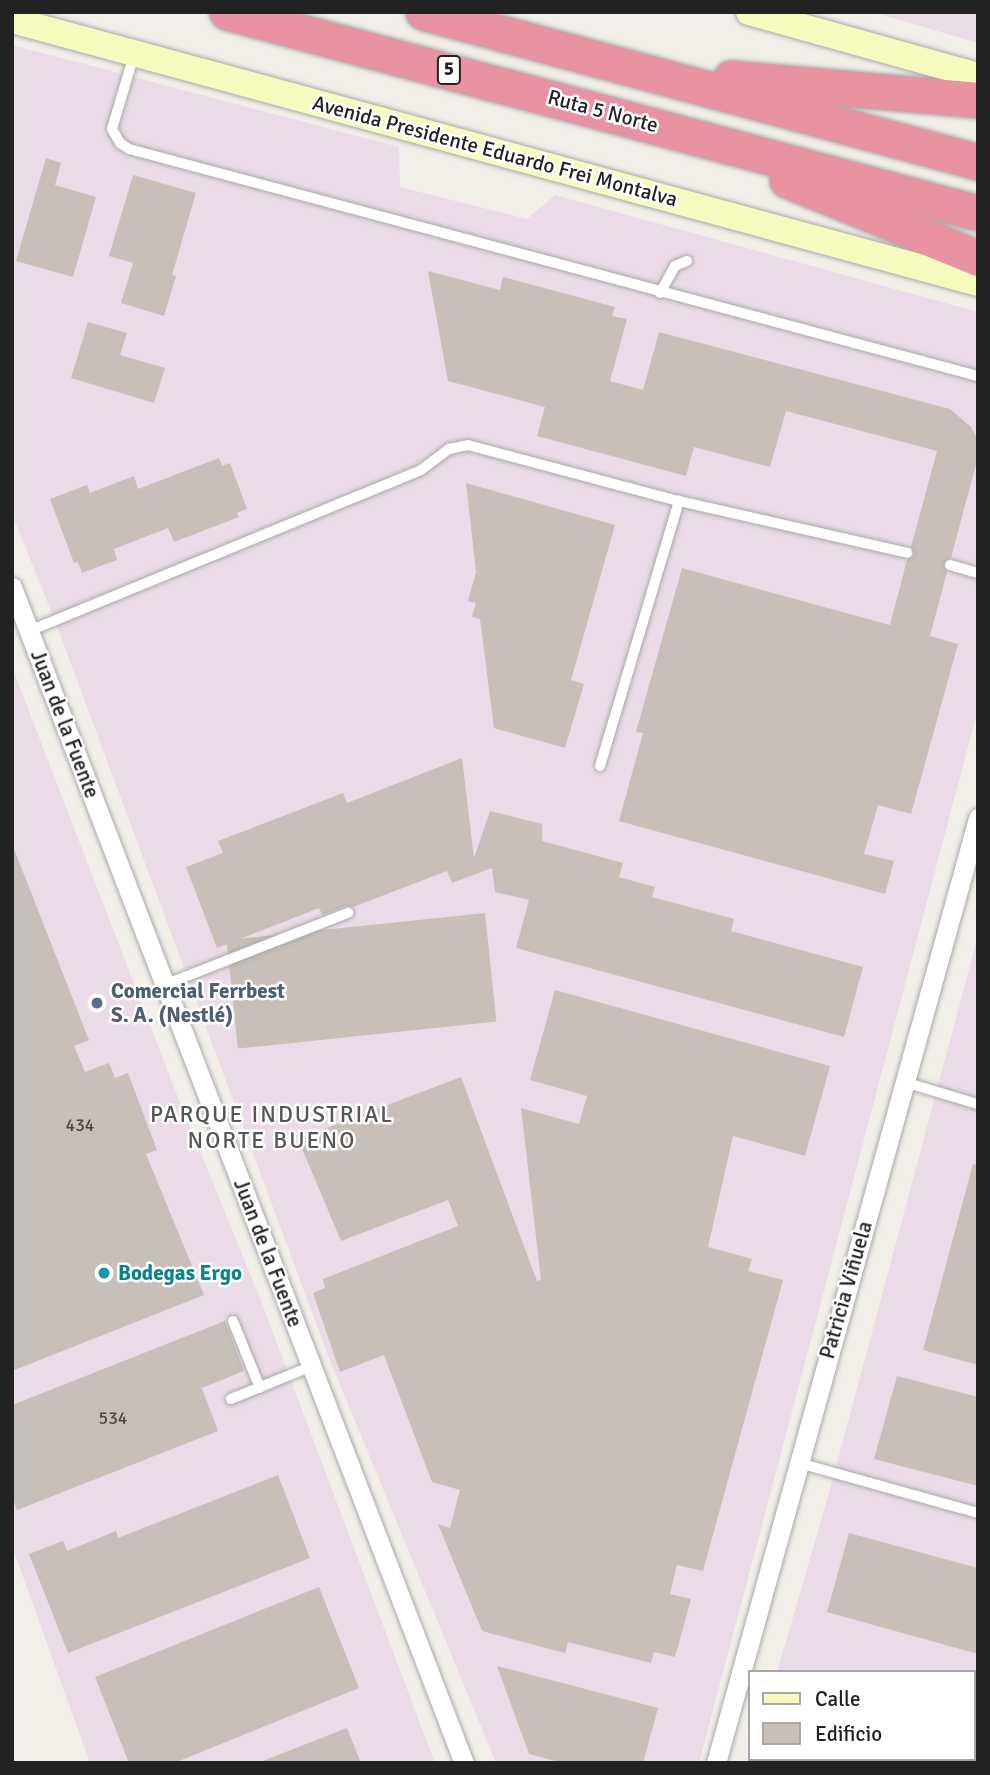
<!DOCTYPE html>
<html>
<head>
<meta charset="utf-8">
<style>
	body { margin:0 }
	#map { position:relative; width:990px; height:1775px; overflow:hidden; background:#f2efe9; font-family:Signika,sans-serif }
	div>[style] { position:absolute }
	.industrial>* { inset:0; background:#ebdbe8 }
	.building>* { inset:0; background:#c7bfb8; transform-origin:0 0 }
	.roads { filter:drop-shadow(0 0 2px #a9a9a9) drop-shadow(0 0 2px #a9a9a9) }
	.lane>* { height:10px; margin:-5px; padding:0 5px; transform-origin:5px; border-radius:5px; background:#fff }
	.street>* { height:19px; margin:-9.5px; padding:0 9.5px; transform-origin:9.5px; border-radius:9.5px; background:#fff }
	.secondary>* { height:26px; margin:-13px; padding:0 13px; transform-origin:13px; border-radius:13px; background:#f7fabf }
	.highway>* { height:35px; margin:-17.5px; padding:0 17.5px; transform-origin:17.5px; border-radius:17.5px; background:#e892a2 }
	.dots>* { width:19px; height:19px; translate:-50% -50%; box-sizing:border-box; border:4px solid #fff; border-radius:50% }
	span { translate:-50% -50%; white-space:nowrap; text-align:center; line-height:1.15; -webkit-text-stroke:5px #fff; paint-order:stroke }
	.number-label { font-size:18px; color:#4b4948 }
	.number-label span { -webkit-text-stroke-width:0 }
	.shield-label span { padding:2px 5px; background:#fff; border:2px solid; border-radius:5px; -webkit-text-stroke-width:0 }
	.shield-label { font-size:19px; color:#222; font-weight:700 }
	.street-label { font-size:21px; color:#222 }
	.service-label { font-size:21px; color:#4e5e75; font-weight:700 }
	.left { translate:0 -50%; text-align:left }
	.culture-label { font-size:21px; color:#0d838f; font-weight:700 }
	.neighbourhood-label { font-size:23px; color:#555; letter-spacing:2px }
	.frame { position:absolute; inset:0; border:14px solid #222; pointer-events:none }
	.legend { position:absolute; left:748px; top:1670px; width:228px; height:91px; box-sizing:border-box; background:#fff; border:2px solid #a7a7a7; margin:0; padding:9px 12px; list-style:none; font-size:21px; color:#222 }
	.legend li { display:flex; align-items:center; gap:14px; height:35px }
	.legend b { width:35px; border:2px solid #a7a7a7 }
</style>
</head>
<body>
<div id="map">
	<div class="industrial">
		<i style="clip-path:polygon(872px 12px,978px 12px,978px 43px)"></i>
		<i style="clip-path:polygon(12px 45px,399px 147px,400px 187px,527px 219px,555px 195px,978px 312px,978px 709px,699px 1763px,496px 1763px,329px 1358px,55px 621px,12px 514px)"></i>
		<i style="clip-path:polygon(12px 667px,177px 1095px,258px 1293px,435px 1763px,90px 1763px,12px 1546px)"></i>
		<i style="clip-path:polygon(978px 936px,978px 1763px,751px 1763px,752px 1759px,974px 1759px,974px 1672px,777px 1672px,829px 1493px)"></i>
	</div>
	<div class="building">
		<i style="clip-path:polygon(46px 158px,61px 163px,55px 185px,96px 197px,73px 277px,16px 261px)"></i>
		<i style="clip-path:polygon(133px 175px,196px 193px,172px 275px,176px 276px,164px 316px,121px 303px,133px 263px,109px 256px)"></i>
		<i style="clip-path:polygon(428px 271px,500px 290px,503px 277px,615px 307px,612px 316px,627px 319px,610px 381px,643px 390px,659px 332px,950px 409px,971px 427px,978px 440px,978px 457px,951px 558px,943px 564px,947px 572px,930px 636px,958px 644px,911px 814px,878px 805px,864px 854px,894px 861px,885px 894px,619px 821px,643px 733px,636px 732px,682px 568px,890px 625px,907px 560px,914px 555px,911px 547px,937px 451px,786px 411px,770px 467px,694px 447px,686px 476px,537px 436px,545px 407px,448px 381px)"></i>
		<i style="clip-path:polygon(88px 322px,127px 333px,120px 355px,165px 368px,154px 403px,71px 378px)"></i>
		<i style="clip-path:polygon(219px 458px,222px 466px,230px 463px,247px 509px,237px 513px,239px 517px,174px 542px,168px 528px,114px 549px,117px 560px,82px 573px,78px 562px,74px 563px,50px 499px,87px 485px,90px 493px,134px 476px,138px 489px)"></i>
		<i style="clip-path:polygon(466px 483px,615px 525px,571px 680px,584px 684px,565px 748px,494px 728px,480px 619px,472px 617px,476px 603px,468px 601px,476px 572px)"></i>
		<i style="clip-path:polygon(462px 758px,474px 858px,490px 811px,542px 824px,542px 841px,623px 863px,619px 877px,655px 887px,652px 897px,734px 919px,731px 931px,863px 967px,844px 1037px,516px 948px,529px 900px,495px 892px,492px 868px,452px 883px,447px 871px,353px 907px,346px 906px,322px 915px,319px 908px,217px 948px,186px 867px,223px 853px,218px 841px,343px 793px,347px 803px)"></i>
		<i style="clip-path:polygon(12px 844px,89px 1040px,74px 1046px,85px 1072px,109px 1063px,115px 1078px,128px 1073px,157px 1150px,146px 1154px,204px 1295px,12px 1371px)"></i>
		<i style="left:485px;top:913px;width:109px;height:260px;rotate:84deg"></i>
		<i style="clip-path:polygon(555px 990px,830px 1066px,805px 1156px,733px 1136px,708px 1247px,752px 1259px,748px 1271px,783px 1280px,703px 1571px,677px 1565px,670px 1594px,691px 1599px,675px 1657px,654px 1652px,651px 1663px,568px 1642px,565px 1653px,482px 1631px,438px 1524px,450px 1528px,460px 1490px,432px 1482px,384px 1355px,340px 1372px,313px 1293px,325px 1288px,323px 1279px,458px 1226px,448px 1200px,341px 1241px,298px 1139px,461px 1077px,537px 1281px,541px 1280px,521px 1108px,579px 1124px,587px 1096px,530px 1080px)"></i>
		<i style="clip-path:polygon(973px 1164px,978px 1165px,978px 1365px,923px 1350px)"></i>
		<i style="clip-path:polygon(225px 1321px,244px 1371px,202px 1388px,218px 1431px,17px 1510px,12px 1496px,12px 1405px)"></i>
		<i style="clip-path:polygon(897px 1376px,978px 1397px,978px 1486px,874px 1459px)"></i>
		<i style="clip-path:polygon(278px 1475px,310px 1558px,68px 1653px,29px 1554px,63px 1541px,67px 1551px,116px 1531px,118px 1538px)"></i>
		<i style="clip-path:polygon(849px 1533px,978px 1568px,978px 1654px,827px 1612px)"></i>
		<i style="clip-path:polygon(319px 1587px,359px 1688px,174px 1763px,129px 1763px,95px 1677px)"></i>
		<i style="clip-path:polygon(497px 1666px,658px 1708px,643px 1763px,563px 1763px,529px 1754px)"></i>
		<i style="clip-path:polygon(347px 1728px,361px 1763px,260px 1763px,260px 1762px)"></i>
	</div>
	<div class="roads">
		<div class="lane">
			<i style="left:134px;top:55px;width:77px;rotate:106.6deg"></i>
			<i style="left:112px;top:129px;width:16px;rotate:60deg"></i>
			<i style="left:120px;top:143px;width:11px;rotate:34deg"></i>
			<i style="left:129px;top:149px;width:879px;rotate:14.97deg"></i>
			<i style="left:660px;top:293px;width:31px;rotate:-61deg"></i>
			<i style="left:675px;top:266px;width:13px;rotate:-23deg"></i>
			<i style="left:950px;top:565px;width:29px;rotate:16deg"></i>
			<i style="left:29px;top:631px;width:424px;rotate:-22.3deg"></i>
			<i style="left:421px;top:470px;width:35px;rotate:-37deg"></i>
			<i style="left:449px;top:449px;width:19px;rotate:-12deg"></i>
			<i style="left:468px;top:445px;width:218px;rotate:14.9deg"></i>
			<i style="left:679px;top:501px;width:234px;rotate:12.8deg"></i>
			<i style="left:600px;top:766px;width:277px;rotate:-73.4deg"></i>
			<i style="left:164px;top:985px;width:198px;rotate:-21.4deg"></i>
			<i style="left:904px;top:1082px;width:77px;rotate:16.6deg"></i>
			<i style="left:233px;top:1321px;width:72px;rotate:68.1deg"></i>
			<i style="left:231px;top:1399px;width:87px;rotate:-22.2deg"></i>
			<i style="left:799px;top:1463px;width:186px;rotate:15.6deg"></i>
		</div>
		<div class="street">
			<i style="left:12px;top:587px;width:1260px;rotate:68.98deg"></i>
			<i style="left:716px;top:1763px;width:981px;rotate:-74.5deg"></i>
		</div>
		<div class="secondary">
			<i style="left:749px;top:12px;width:238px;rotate:15.6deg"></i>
			<i style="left:12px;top:20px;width:1001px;rotate:15.23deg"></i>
		</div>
		<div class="highway">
			<i style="left:227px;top:12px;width:777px;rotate:14.98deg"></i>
			<i style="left:423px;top:12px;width:575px;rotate:15.12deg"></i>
			<i style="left:731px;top:78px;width:248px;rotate:5.1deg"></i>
			<i style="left:787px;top:180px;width:206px;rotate:22.2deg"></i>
		</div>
	</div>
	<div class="dots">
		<i style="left:97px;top:1003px;background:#5c6f8a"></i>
		<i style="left:104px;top:1273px;background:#0f9aa8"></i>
	</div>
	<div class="number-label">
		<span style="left:80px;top:1125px">434</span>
		<span style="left:113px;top:1418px">534</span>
	</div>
	<div class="shield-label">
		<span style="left:449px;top:70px">5</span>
	</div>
	<div class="street-label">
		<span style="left:603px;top:111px;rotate:15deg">Ruta 5 Norte</span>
		<span style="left:495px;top:151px;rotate:15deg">Avenida Presidente Eduardo Frei Montalva</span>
		<span style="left:65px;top:724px;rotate:69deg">Juan de la Fuente</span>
		<span style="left:268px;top:1253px;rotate:69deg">Juan de la Fuente</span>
		<span style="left:846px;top:1290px;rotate:-74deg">Patricia Viñuela</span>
	</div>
	<div class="service-label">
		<span class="left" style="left:111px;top:1003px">Comercial Ferrbest<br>S. A. (Nestlé)</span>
	</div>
	<div class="culture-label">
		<span class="left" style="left:118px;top:1273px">Bodegas Ergo</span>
	</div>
	<div class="neighbourhood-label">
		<span style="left:272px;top:1128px">PARQUE INDUSTRIAL<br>NORTE BUENO</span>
	</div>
	<div class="frame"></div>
	<ul class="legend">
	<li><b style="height:9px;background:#f7fabf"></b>Calle</li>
	<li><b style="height:19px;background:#c7bfb8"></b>Edificio</li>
	</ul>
</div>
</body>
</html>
